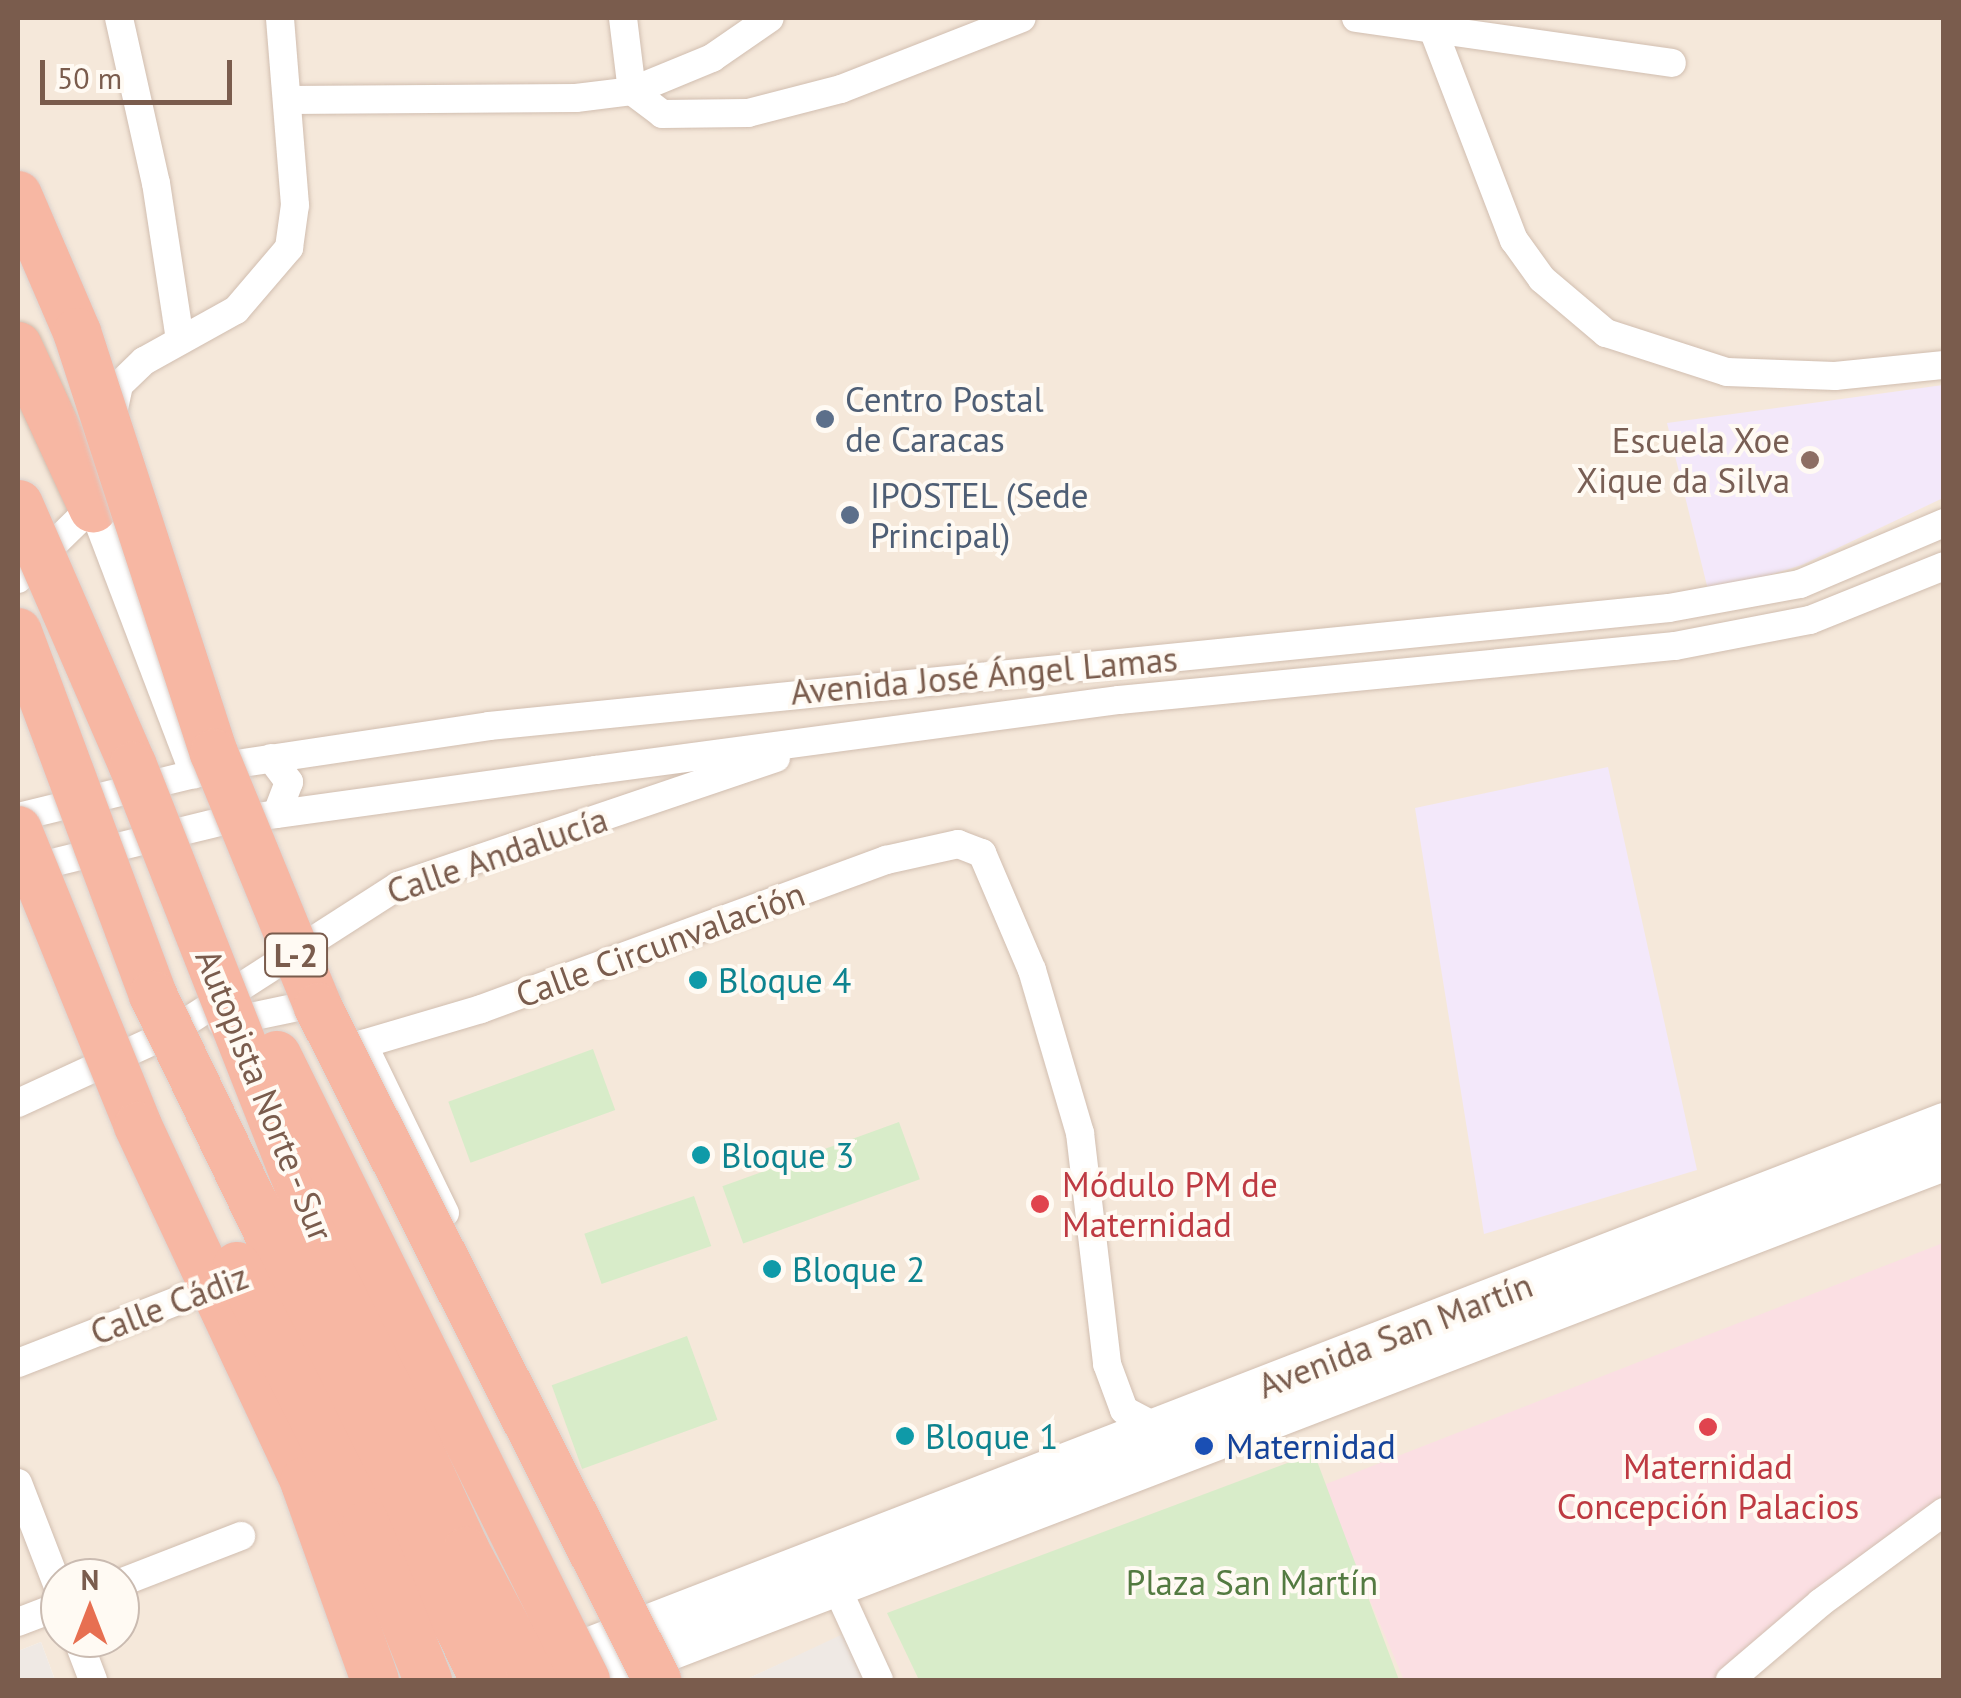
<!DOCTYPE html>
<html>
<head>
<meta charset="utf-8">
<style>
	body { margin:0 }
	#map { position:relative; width:1961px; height:1698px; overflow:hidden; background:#fdf6ec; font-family:"PT Sans",sans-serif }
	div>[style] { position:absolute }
	.residential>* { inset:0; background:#f5e8da }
	.industrial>* { inset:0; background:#efe9e4 }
	.education>* { inset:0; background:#f3e8fa }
	.medical>* { inset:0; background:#fbdfe3 }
	.green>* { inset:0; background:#d8ecc9; transform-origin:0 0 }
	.roads { filter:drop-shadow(0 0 2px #d1beb0) drop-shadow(0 0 2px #d1beb0) }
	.street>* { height:28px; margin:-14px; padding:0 14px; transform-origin:14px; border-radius:14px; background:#fff }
	.secondary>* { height:38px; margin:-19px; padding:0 19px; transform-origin:19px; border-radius:19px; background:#fff }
	.highway>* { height:48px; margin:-24px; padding:0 24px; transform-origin:24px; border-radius:24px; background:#f7b7a3 }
	.bridges { filter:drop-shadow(0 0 2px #dad1cd) drop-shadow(0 0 2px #dad1cd) }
	.highway-bridge>* { height:48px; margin:-24px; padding:0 24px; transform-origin:24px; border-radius:24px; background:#f7b7a3 }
	.dots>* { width:28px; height:28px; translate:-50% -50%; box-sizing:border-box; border:5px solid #fffaf3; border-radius:50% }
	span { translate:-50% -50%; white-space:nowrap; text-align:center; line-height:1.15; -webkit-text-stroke:8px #fffaf3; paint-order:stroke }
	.shield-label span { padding:2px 8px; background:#fffaf3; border:2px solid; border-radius:8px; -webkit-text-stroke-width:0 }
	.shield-label { font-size:32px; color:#7a5c4d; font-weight:700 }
	.service-label { font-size:35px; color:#4e5e75 }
	.left { translate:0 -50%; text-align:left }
	.education-label { font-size:35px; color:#785e54 }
	.right { translate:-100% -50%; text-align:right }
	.street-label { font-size:35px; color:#7a5c4d }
	.culture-label { font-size:35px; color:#0d838f }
	.health-label { font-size:35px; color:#be3a42 }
	.transit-label { font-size:35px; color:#164399 }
	.park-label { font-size:35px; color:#537a41 }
	.frame { position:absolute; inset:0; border:20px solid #7a5c4d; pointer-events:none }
	.north { position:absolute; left:40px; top:1558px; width:100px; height:100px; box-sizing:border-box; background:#fffaf3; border:2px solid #cabbb1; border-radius:50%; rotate:0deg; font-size:28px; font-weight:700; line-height:40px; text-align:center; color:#7a5c4d }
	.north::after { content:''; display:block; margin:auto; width:35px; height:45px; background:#e76f51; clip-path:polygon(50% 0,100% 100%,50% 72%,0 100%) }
	.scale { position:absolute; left:40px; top:60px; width:192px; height:45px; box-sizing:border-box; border:5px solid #7a5c4d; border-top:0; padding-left:12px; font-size:30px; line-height:35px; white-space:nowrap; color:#7a5c4d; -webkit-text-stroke:8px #fffaf3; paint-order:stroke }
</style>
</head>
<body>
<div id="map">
	<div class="residential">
		<i style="clip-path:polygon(evenodd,18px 18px,1943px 18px,1943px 1680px,865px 1680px,843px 1635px,745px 1680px,55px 1680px,41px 1642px,18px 1651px,18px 18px,60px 1578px,120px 1578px,120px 1638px,60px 1638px,60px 1578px)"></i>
	</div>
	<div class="industrial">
		<i style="clip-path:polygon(843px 1634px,865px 1680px,745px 1680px)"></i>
		<i style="clip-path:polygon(41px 1642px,55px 1680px,18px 1680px,18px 1651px)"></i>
	</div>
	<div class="education">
		<i style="clip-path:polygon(1943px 385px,1943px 498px,1802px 565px,1709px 594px,1667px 423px)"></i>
		<i style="clip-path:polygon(1608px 767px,1697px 1170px,1484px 1234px,1415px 808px)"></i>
	</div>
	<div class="medical">
		<i style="clip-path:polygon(1943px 1243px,1943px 1504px,1746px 1680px,1404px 1680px,1321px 1486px)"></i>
	</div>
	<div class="green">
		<i style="left:593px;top:1049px;width:65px;height:154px;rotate:70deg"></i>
		<i style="left:899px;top:1122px;width:61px;height:188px;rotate:70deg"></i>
		<i style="left:694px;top:1196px;width:53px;height:116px;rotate:71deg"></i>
		<i style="left:687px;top:1336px;width:89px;height:144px;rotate:70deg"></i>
		<i style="clip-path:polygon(1314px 1453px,1399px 1680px,919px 1680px,887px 1613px)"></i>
	</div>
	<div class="roads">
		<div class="street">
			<i style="left:119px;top:18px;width:169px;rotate:77.4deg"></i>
			<i style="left:156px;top:183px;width:159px;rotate:81.3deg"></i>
			<i style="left:623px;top:18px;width:74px;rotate:83deg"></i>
			<i style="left:1356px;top:18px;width:319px;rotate:8.1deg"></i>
			<i style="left:1438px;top:18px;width:15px;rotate:106deg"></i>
			<i style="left:1434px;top:32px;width:223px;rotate:69deg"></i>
			<i style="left:1514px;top:240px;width:48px;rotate:54.3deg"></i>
			<i style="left:1542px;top:279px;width:84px;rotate:40.2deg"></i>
			<i style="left:1606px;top:333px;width:127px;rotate:17.9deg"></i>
			<i style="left:1727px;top:372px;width:108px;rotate:2.1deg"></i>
			<i style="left:1835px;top:376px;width:110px;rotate:-5.8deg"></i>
			<i style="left:632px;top:91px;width:38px;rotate:37deg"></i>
			<i style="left:662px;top:114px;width:86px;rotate:-0.7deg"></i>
			<i style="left:748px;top:113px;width:96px;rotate:-14.5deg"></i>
			<i style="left:841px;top:89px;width:194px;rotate:-21.4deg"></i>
			<i style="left:288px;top:100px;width:288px;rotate:-0.4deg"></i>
			<i style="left:576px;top:98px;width:56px;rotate:-7.1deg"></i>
			<i style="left:632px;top:91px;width:87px;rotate:-22.4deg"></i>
			<i style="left:712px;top:58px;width:70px;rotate:-34.6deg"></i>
			<i style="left:112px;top:418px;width:34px;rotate:-78deg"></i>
			<i style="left:119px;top:385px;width:35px;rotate:-44deg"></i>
			<i style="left:144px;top:361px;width:105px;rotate:-29deg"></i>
			<i style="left:236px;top:310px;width:82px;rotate:-49.5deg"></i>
			<i style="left:289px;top:248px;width:43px;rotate:-82.1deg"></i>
			<i style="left:295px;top:205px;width:188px;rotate:-94.6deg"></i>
			<i style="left:93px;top:508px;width:285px;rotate:69.2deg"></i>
			<i style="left:18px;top:579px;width:117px;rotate:-44.3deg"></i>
			<i style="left:271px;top:758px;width:30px;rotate:53deg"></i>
			<i style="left:289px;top:782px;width:34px;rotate:111deg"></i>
			<i style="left:18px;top:817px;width:224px;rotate:-13.7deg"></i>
			<i style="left:236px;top:764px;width:256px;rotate:-8.5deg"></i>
			<i style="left:489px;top:726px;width:1186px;rotate:-5.71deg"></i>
			<i style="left:1669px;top:608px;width:133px;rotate:-10.4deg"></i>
			<i style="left:1800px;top:584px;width:156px;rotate:-23deg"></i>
			<i style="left:19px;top:871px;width:207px;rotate:-13.7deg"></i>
			<i style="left:220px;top:822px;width:380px;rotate:-7.9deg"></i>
			<i style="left:596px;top:770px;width:528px;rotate:-7.62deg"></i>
			<i style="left:1119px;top:700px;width:559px;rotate:-5.55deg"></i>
			<i style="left:1675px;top:646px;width:137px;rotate:-10.9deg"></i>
			<i style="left:1810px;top:620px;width:144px;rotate:-21.9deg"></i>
			<i style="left:222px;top:1023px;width:106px;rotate:-11.9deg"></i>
			<i style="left:18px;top:1103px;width:163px;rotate:-24.7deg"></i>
			<i style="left:166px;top:1035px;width:276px;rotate:-32.7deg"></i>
			<i style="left:398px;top:886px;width:399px;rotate:-18.7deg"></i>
			<i style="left:445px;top:1213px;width:188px;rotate:-115.9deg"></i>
			<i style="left:363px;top:1044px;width:123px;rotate:-16.5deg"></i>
			<i style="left:481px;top:1009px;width:432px;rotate:-20.2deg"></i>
			<i style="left:886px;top:860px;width:74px;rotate:-12.5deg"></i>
			<i style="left:958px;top:844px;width:26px;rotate:21deg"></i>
			<i style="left:982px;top:853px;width:127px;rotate:66.9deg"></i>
			<i style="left:1032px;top:970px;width:170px;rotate:73.6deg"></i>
			<i style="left:1080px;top:1133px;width:233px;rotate:83.3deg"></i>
			<i style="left:1107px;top:1364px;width:49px;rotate:69.7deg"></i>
			<i style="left:1124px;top:1410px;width:36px;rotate:28deg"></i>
			<i style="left:18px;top:1363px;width:223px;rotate:-21.3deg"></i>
			<i style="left:18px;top:1483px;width:117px;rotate:68.9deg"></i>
			<i style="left:120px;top:1583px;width:130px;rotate:-21.2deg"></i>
			<i style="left:836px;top:1586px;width:103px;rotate:65.4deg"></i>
			<i style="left:18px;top:1622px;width:45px;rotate:-20.9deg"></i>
			<i style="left:77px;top:1638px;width:45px;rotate:69.1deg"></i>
			<i style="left:1730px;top:1680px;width:118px;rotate:-40.5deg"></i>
			<i style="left:1820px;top:1603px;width:154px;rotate:-36.3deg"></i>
		</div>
		<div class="secondary">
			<i style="left:549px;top:1662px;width:1496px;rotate:-21.16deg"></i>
			<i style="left:595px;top:1680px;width:1445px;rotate:-21.01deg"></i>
		</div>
		<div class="highway">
			<i style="left:18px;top:346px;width:179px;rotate:65.2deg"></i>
		</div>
	</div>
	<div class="bridges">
		<div class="highway-bridge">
			<i style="left:18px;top:195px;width:149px;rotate:66.7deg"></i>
			<i style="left:77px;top:332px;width:443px;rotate:72deg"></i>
			<i style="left:214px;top:753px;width:274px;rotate:67.7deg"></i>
			<i style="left:318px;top:1007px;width:754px;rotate:63.26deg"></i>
			<i style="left:19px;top:504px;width:286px;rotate:66.5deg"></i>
			<i style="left:133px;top:766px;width:456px;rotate:68.5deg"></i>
			<i style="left:300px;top:1190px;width:397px;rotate:65.3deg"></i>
			<i style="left:466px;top:1551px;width:146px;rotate:61.9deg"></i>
			<i style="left:18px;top:632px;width:387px;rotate:69.6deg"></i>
			<i style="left:153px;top:995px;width:761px;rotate:64.21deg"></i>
			<i style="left:18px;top:830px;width:319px;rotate:67.9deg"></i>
			<i style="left:138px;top:1126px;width:392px;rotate:64.9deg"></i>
			<i style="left:304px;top:1481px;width:211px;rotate:70.4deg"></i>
			<i style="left:277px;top:1055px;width:697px;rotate:63.69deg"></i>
			<i style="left:237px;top:1266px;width:289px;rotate:63.5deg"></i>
			<i style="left:366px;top:1525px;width:167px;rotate:68.2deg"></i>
		</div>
	</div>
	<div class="dots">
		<i style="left:825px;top:419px;background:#5c6f8a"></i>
		<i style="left:1810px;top:460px;background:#8d6e63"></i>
		<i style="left:850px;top:515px;background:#5c6f8a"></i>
		<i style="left:698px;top:980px;background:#0f9aa8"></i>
		<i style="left:701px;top:1155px;background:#0f9aa8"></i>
		<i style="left:1040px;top:1204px;background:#e0444e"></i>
		<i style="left:772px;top:1269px;background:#0f9aa8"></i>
		<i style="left:1708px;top:1427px;background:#e0444e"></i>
		<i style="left:905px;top:1436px;background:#0f9aa8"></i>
		<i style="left:1204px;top:1446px;background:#1a4fb4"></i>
	</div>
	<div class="shield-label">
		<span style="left:296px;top:955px">L-2</span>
	</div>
	<div class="service-label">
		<span class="left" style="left:845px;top:419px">Centro Postal<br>de Caracas</span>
		<span class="left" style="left:870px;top:515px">IPOSTEL (Sede<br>Principal)</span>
	</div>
	<div class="education-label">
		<span class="right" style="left:1790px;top:460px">Escuela Xoe<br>Xique da Silva</span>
	</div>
	<div class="street-label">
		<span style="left:984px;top:675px;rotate:-5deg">Avenida José Ángel Lamas</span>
		<span style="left:497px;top:855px;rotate:-19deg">Calle Andalucía</span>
		<span style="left:660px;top:944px;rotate:-20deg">Calle Circunvalación</span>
		<span style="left:265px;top:1095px;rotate:68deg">Autopista Norte - Sur</span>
		<span style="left:169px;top:1304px;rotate:-21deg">Calle Cádiz</span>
		<span style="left:1395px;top:1335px;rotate:-21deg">Avenida San Martín</span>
	</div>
	<div class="culture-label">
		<span class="left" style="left:718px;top:980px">Bloque 4</span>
		<span class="left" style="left:721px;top:1155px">Bloque 3</span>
		<span class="left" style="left:792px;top:1269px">Bloque 2</span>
		<span class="left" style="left:925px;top:1436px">Bloque 1</span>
	</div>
	<div class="health-label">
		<span class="left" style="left:1062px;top:1204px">Módulo PM de<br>Maternidad</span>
		<span style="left:1708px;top:1486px">Maternidad<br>Concepción Palacios</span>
	</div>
	<div class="transit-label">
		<span class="left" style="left:1226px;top:1446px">Maternidad</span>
	</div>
	<div class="park-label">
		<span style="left:1252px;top:1582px">Plaza San Martín</span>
	</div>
	<div class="frame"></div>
	<div class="north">N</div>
	<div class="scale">50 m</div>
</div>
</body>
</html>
